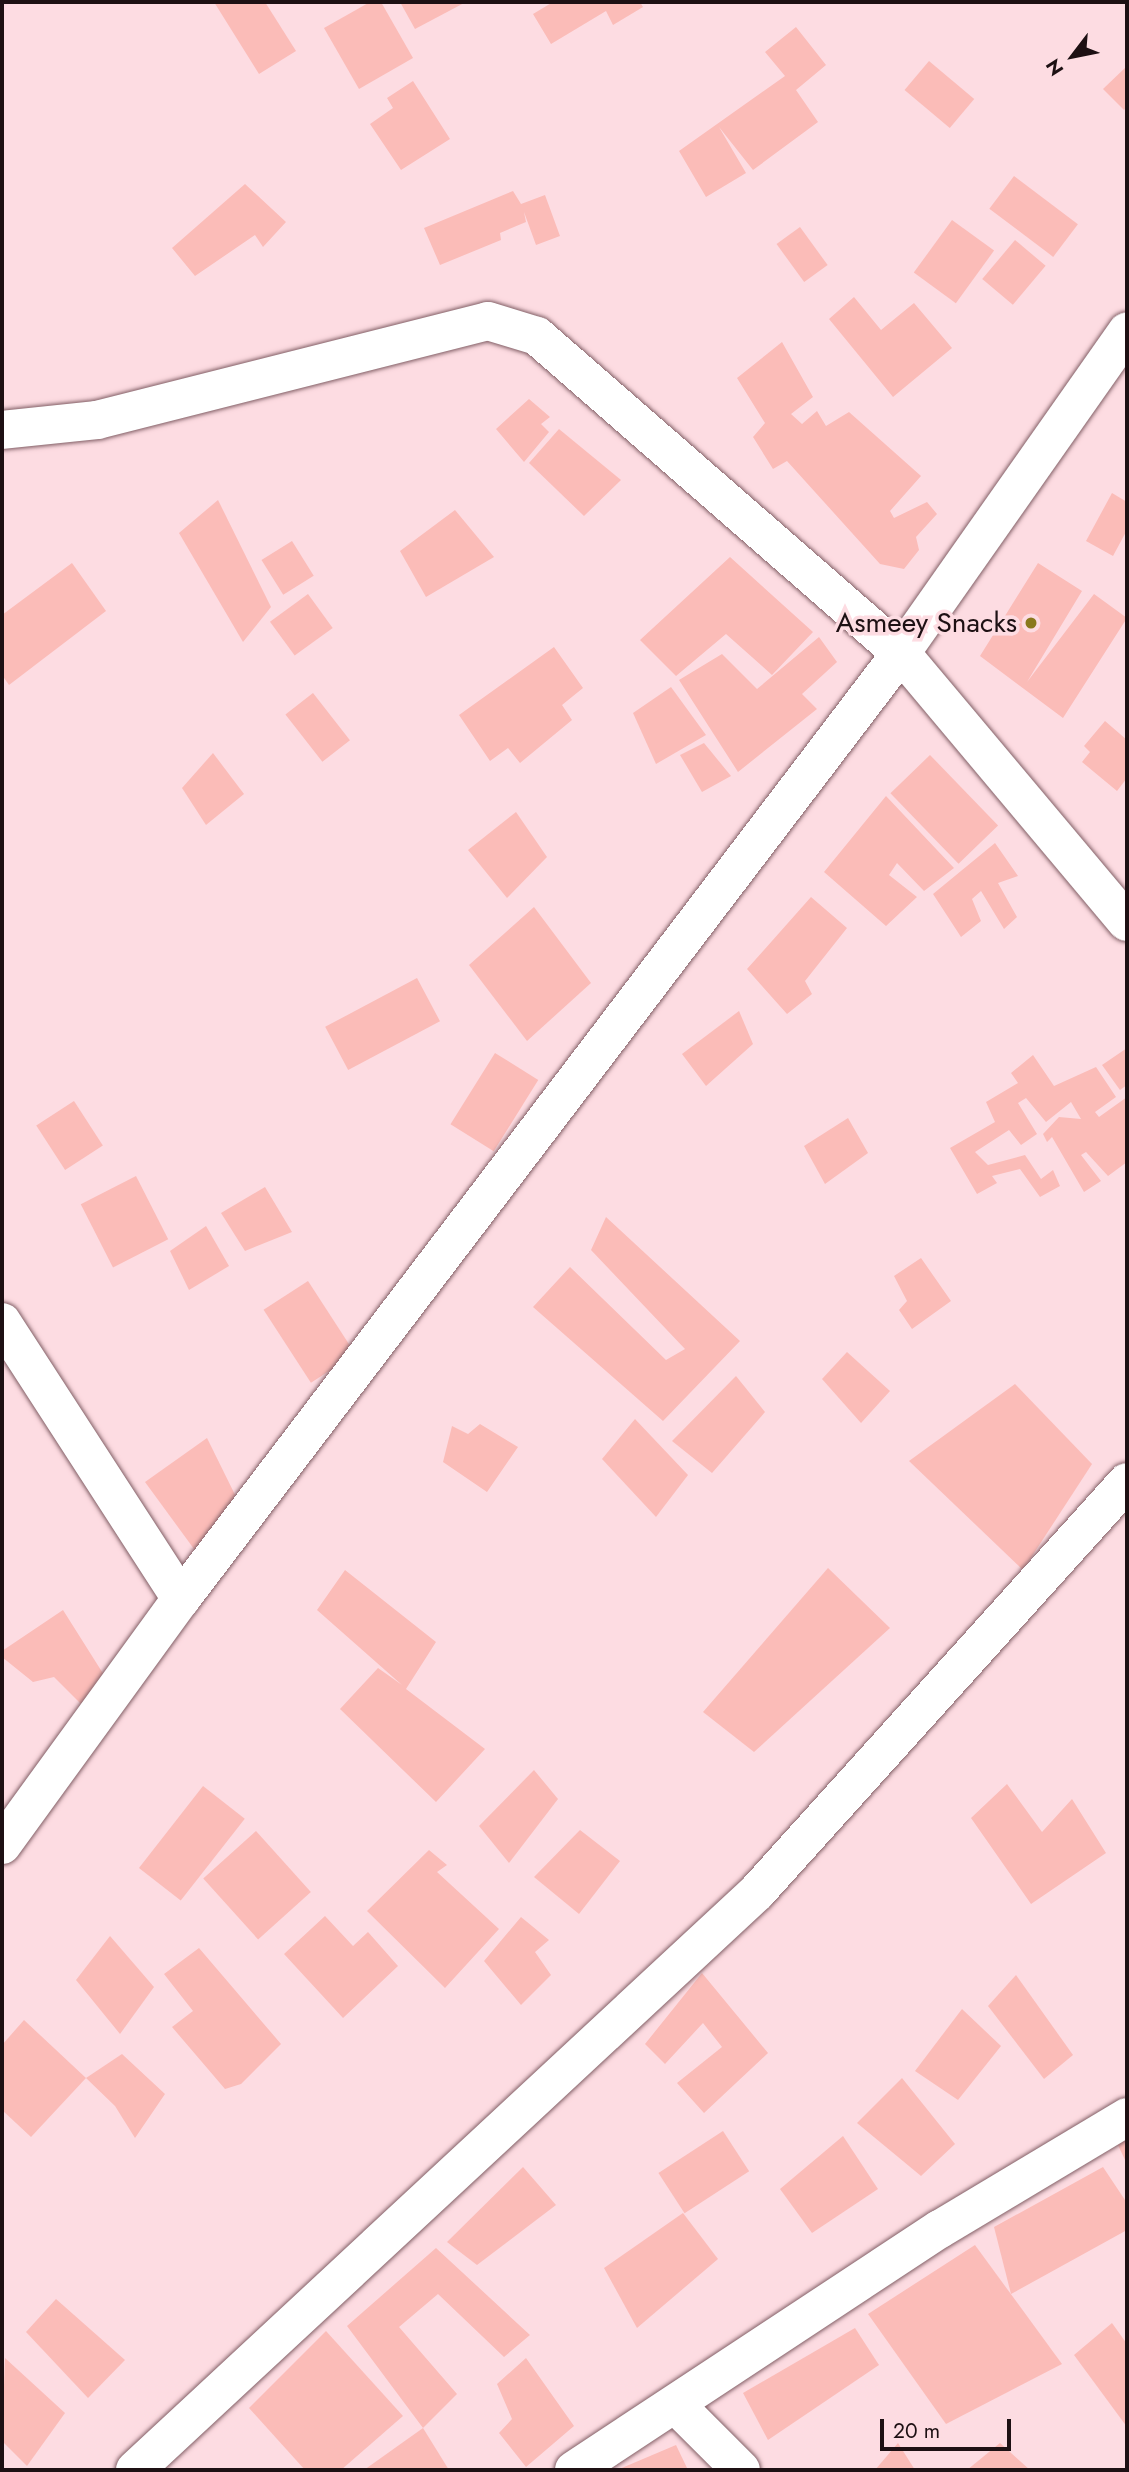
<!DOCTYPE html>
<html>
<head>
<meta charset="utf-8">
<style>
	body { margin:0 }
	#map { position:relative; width:1129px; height:2472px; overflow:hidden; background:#fddce2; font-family:Jost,sans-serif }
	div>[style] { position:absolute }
	.building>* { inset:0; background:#fbbcb8; transform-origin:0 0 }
	.roads { filter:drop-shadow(0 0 2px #825f66) drop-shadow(0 0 2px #825f66) }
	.minor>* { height:38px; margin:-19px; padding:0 19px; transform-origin:19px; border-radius:19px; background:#fff }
	.dots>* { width:19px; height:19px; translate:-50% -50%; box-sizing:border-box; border:4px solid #fddce2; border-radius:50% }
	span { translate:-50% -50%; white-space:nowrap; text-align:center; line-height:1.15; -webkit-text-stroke:7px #fddce2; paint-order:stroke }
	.poi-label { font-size:28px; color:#1d1013 }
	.right { translate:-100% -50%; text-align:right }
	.frame { position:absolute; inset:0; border:4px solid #1d1013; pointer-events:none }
	.north { position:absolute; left:1038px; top:21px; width:70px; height:70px; -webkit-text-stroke:5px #fddce2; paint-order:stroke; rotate:238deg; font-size:19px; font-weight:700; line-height:28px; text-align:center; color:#1d1013 }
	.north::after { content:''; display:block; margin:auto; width:24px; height:32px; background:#1d1013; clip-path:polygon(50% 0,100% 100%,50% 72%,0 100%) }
	.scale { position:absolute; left:880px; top:2419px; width:131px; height:32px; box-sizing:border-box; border:4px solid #1d1013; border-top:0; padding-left:9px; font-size:21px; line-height:24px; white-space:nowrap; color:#1d1013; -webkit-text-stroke:5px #fddce2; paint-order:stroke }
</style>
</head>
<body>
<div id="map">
	<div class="building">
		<i style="clip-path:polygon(214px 2px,265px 2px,296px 51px,259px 74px)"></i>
		<i style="clip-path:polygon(370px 2px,381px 2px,413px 58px,359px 89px,324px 28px)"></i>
		<i style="clip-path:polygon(400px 2px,466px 2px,415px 29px)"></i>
		<i style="clip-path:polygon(553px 2px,640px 2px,643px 7px,613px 25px,606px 11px,551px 44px,533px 14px)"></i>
		<i style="clip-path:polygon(796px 27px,826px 65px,796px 90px,818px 122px,753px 170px,719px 127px,746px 173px,706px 197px,679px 151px,785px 76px,765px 52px)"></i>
		<i style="left:929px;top:61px;width:59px;height:38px;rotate:40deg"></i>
		<i style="clip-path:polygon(1127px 66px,1127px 107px,1124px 110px,1103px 89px)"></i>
		<i style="clip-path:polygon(413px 81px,450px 139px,401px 170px,370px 124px,393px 108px,387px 98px)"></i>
		<i style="left:1014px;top:176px;width:80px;height:41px;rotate:37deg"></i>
		<i style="clip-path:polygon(245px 184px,286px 222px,263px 247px,255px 235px,195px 276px,172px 248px)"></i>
		<i style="clip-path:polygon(513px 191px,521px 204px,545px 195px,560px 236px,536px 245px,524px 212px,526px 222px,500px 233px,501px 240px,440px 265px,424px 228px)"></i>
		<i style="left:952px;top:220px;width:52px;height:65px;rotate:36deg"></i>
		<i style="left:800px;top:227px;width:47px;height:29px;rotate:54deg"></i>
		<i style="left:1015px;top:240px;width:40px;height:51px;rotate:40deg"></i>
		<i style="clip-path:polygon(854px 297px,881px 330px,914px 303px,952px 348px,893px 397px,829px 319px)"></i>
		<i style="clip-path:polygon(782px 342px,813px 397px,791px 414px,802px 424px,817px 411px,826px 426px,849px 412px,921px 476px,890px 511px,894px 518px,927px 502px,937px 514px,916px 537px,919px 550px,904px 569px,880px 564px,787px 461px,773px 469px,753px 437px,765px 423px,737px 378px)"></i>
		<i style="clip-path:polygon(529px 399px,550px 417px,541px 424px,549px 432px,524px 462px,496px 429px)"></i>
		<i style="clip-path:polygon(559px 429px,621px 480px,584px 516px,529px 463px)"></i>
		<i style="clip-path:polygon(1112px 493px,1127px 502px,1127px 530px,1113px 556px,1086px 541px)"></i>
		<i style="clip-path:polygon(218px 500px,271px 607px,243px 642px,179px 533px)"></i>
		<i style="clip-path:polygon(455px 510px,494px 557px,426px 597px,400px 551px)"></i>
		<i style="left:292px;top:541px;width:41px;height:36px;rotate:58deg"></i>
		<i style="clip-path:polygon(730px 557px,813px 632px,772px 675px,726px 634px,676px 676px,640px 640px)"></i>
		<i style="clip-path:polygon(72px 563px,106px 611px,9px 685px,2px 675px,2px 615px)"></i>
		<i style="clip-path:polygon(1038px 563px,1082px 591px,1027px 682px,1094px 594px,1127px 618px,1063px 718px,980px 656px)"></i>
		<i style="left:308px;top:594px;width:42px;height:47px;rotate:54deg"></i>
		<i style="clip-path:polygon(819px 637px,837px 662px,802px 694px,817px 709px,738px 772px,679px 680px,722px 654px,757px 689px)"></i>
		<i style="clip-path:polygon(554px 647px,583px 688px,562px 705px,572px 720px,520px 763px,508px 748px,490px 761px,459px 715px)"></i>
		<i style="clip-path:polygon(671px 687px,706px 735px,656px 764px,633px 713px)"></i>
		<i style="left:313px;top:693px;width:60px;height:35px;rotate:52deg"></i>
		<i style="clip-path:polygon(1105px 721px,1127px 740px,1127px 778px,1117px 791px,1082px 762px,1090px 752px,1084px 746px)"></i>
		<i style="clip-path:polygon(704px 743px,731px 776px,702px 792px,680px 755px)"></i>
		<i style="clip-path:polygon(213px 753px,244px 794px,206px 825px,182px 788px)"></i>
		<i style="left:930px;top:755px;width:98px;height:55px;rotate:46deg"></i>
		<i style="clip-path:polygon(886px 796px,954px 868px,924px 891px,897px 863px,889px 875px,917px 897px,886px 926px,824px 872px)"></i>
		<i style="clip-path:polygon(516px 812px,547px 857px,507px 898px,468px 850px)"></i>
		<i style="clip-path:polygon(995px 843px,1018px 876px,998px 883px,1017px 917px,1004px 929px,981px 891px,972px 899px,981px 921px,961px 937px,933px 894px)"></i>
		<i style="clip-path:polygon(811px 897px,847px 928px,805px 981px,812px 994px,787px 1014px,747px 969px)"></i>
		<i style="clip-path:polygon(534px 907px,591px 983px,527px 1041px,469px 965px)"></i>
		<i style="left:417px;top:978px;width:49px;height:104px;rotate:62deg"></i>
		<i style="clip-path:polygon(739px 1011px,753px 1044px,706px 1086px,682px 1054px)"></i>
		<i style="clip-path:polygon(1127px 1048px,1127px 1085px,1120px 1090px,1102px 1065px)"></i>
		<i style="left:495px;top:1053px;width:51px;height:84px;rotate:32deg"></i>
		<i style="clip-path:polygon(1033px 1055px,1054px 1086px,1096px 1067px,1116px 1097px,1095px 1112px,1099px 1117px,1127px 1097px,1127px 1162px,1108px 1176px,1086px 1152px,1081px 1155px,1101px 1181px,1084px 1192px,1052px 1137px,1047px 1142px,1043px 1134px,1059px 1117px,1081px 1119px,1071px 1102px,1046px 1122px,1026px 1098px,1018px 1103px,1037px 1134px,1021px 1145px,1009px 1130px,975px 1152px,988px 1165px,1025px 1155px,1041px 1179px,1053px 1170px,1060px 1186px,1040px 1197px,1020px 1169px,992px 1176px,997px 1183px,977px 1194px,950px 1148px,995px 1122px,986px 1102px,1018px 1083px,1011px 1073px)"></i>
		<i style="left:74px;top:1101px;width:53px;height:45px;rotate:57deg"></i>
		<i style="clip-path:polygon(848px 1118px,868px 1153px,825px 1184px,804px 1146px)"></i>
		<i style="left:136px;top:1176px;width:71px;height:62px;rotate:63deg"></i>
		<i style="clip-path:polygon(265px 1187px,292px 1232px,245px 1251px,221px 1213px)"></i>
		<i style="clip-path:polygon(606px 1217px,740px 1341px,663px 1421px,533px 1307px,570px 1267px,666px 1360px,685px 1349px,591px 1250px)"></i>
		<i style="clip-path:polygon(206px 1226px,229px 1266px,189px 1290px,170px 1251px)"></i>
		<i style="clip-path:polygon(921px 1258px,951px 1301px,912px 1329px,899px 1310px,907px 1301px,894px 1276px)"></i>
		<i style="left:308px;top:1281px;width:87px;height:53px;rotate:57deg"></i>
		<i style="clip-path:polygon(847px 1352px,890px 1391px,861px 1423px,822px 1379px)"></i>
		<i style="clip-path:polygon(736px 1376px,765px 1412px,712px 1473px,672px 1441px)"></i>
		<i style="clip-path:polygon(1015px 1384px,1092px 1464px,1023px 1570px,909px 1461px)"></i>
		<i style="clip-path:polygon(635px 1419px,688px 1475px,656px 1517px,602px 1459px)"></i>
		<i style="clip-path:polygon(480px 1424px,518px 1447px,487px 1492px,443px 1462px,452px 1426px,468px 1434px)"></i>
		<i style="clip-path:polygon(207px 1438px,245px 1515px,194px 1549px,145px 1482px)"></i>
		<i style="clip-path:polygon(828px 1568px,890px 1628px,754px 1752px,703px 1712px)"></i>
		<i style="clip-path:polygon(345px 1570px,436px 1642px,406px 1689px,485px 1749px,436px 1802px,340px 1709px,378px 1668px,402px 1685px,317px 1610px)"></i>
		<i style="clip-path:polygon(63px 1610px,104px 1675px,81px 1704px,54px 1677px,33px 1682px,2px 1657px,2px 1651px)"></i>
		<i style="clip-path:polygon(534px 1770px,558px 1799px,509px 1863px,479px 1826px)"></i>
		<i style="clip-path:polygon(1007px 1784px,1042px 1832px,1072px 1799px,1106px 1853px,1031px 1904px,971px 1818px)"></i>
		<i style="left:203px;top:1786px;width:53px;height:104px;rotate:38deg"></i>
		<i style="clip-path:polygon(580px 1830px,620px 1861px,579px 1914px,534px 1877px)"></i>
		<i style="left:256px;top:1831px;width:82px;height:71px;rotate:48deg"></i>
		<i style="clip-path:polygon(429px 1850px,447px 1865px,437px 1872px,499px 1929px,445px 1988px,367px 1911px)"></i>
		<i style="clip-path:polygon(325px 1916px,353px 1946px,368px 1932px,398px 1966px,343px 2018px,284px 1954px)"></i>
		<i style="clip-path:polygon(521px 1917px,549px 1940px,535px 1952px,551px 1975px,521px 2005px,484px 1961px)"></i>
		<i style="clip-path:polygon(110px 1936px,154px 1987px,120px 2034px,76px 1980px)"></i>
		<i style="clip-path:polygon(199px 1948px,281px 2044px,241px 2084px,225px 2089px,172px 2027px,193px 2011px,164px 1974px)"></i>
		<i style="clip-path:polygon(702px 1973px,768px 2053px,704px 2113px,677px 2083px,722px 2047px,703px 2023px,665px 2064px,645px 2044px)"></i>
		<i style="clip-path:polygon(1016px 1975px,1073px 2055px,1044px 2079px,988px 2006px)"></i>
		<i style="clip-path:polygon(962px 2009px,1001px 2046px,958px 2100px,915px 2071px)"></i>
		<i style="clip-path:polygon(24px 2020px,86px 2078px,31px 2137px,2px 2110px,2px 2045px)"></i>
		<i style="clip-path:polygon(122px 2054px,165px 2094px,135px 2138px,115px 2106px,86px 2078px)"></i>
		<i style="clip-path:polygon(902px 2078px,955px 2144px,921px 2176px,857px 2123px)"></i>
		<i style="left:723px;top:2131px;width:48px;height:77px;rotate:57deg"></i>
		<i style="clip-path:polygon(843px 2136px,878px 2189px,812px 2233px,780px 2189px)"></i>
		<i style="clip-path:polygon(1127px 2137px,1127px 2164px,1117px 2143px)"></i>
		<i style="clip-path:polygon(523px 2167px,556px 2205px,477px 2265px,447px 2242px)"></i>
		<i style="clip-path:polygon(1103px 2167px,1127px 2203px,1127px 2230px,1011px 2294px,994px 2227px)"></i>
		<i style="clip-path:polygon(683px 2213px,718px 2259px,637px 2328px,604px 2268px)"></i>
		<i style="clip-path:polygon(975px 2245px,1062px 2364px,946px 2424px,868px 2314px)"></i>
		<i style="clip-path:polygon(436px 2248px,530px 2335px,504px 2357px,438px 2294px,399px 2327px,457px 2394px,423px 2428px,347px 2326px)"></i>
		<i style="clip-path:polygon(56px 2299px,125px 2360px,88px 2398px,26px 2332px)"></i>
		<i style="clip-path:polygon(1112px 2323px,1127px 2344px,1127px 2427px,1074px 2355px)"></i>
		<i style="clip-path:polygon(855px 2328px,879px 2365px,768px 2440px,743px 2393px)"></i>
		<i style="clip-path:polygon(326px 2331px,403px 2416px,341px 2470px,305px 2470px,249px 2408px)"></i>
		<i style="clip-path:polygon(5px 2358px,65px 2413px,27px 2466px,2px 2441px)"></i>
		<i style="clip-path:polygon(526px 2358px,574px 2426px,526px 2467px,499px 2433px,512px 2419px,497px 2384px)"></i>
		<i style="clip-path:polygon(423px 2428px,449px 2470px,364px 2470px)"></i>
		<i style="clip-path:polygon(898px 2443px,915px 2470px,875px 2470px)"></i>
		<i style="clip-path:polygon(1000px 2443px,1030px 2470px,967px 2470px)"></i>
		<i style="clip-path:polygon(676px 2445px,688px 2470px,617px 2470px)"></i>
	</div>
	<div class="roads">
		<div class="minor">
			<i style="left:2px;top:430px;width:96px;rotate:-6deg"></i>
			<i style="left:97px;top:420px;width:403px;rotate:-14.2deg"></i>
			<i style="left:488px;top:321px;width:51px;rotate:17deg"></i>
			<i style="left:537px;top:336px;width:483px;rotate:41.1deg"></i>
			<i style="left:901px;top:653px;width:351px;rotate:50deg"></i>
			<i style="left:2px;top:1322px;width:330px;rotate:57.1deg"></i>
			<i style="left:2px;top:1845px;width:304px;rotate:-54deg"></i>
			<i style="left:181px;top:1599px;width:1189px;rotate:-52.73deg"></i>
			<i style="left:901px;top:653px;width:393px;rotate:-54.9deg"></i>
			<i style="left:678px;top:2407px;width:89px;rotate:45deg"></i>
			<i style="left:135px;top:2470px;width:849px;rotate:-42.9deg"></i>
			<i style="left:757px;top:1892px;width:552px;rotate:-47.94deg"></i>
			<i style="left:574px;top:2470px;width:438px;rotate:-33.4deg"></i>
			<i style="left:940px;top:2229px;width:218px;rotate:-30.9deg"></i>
		</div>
	</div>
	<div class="dots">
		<i style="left:1031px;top:623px;background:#8a791d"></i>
	</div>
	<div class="poi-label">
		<span class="right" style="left:1017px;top:623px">Asmeey Snacks</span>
	</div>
	<div class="frame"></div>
	<div class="north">N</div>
	<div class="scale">20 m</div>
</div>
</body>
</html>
